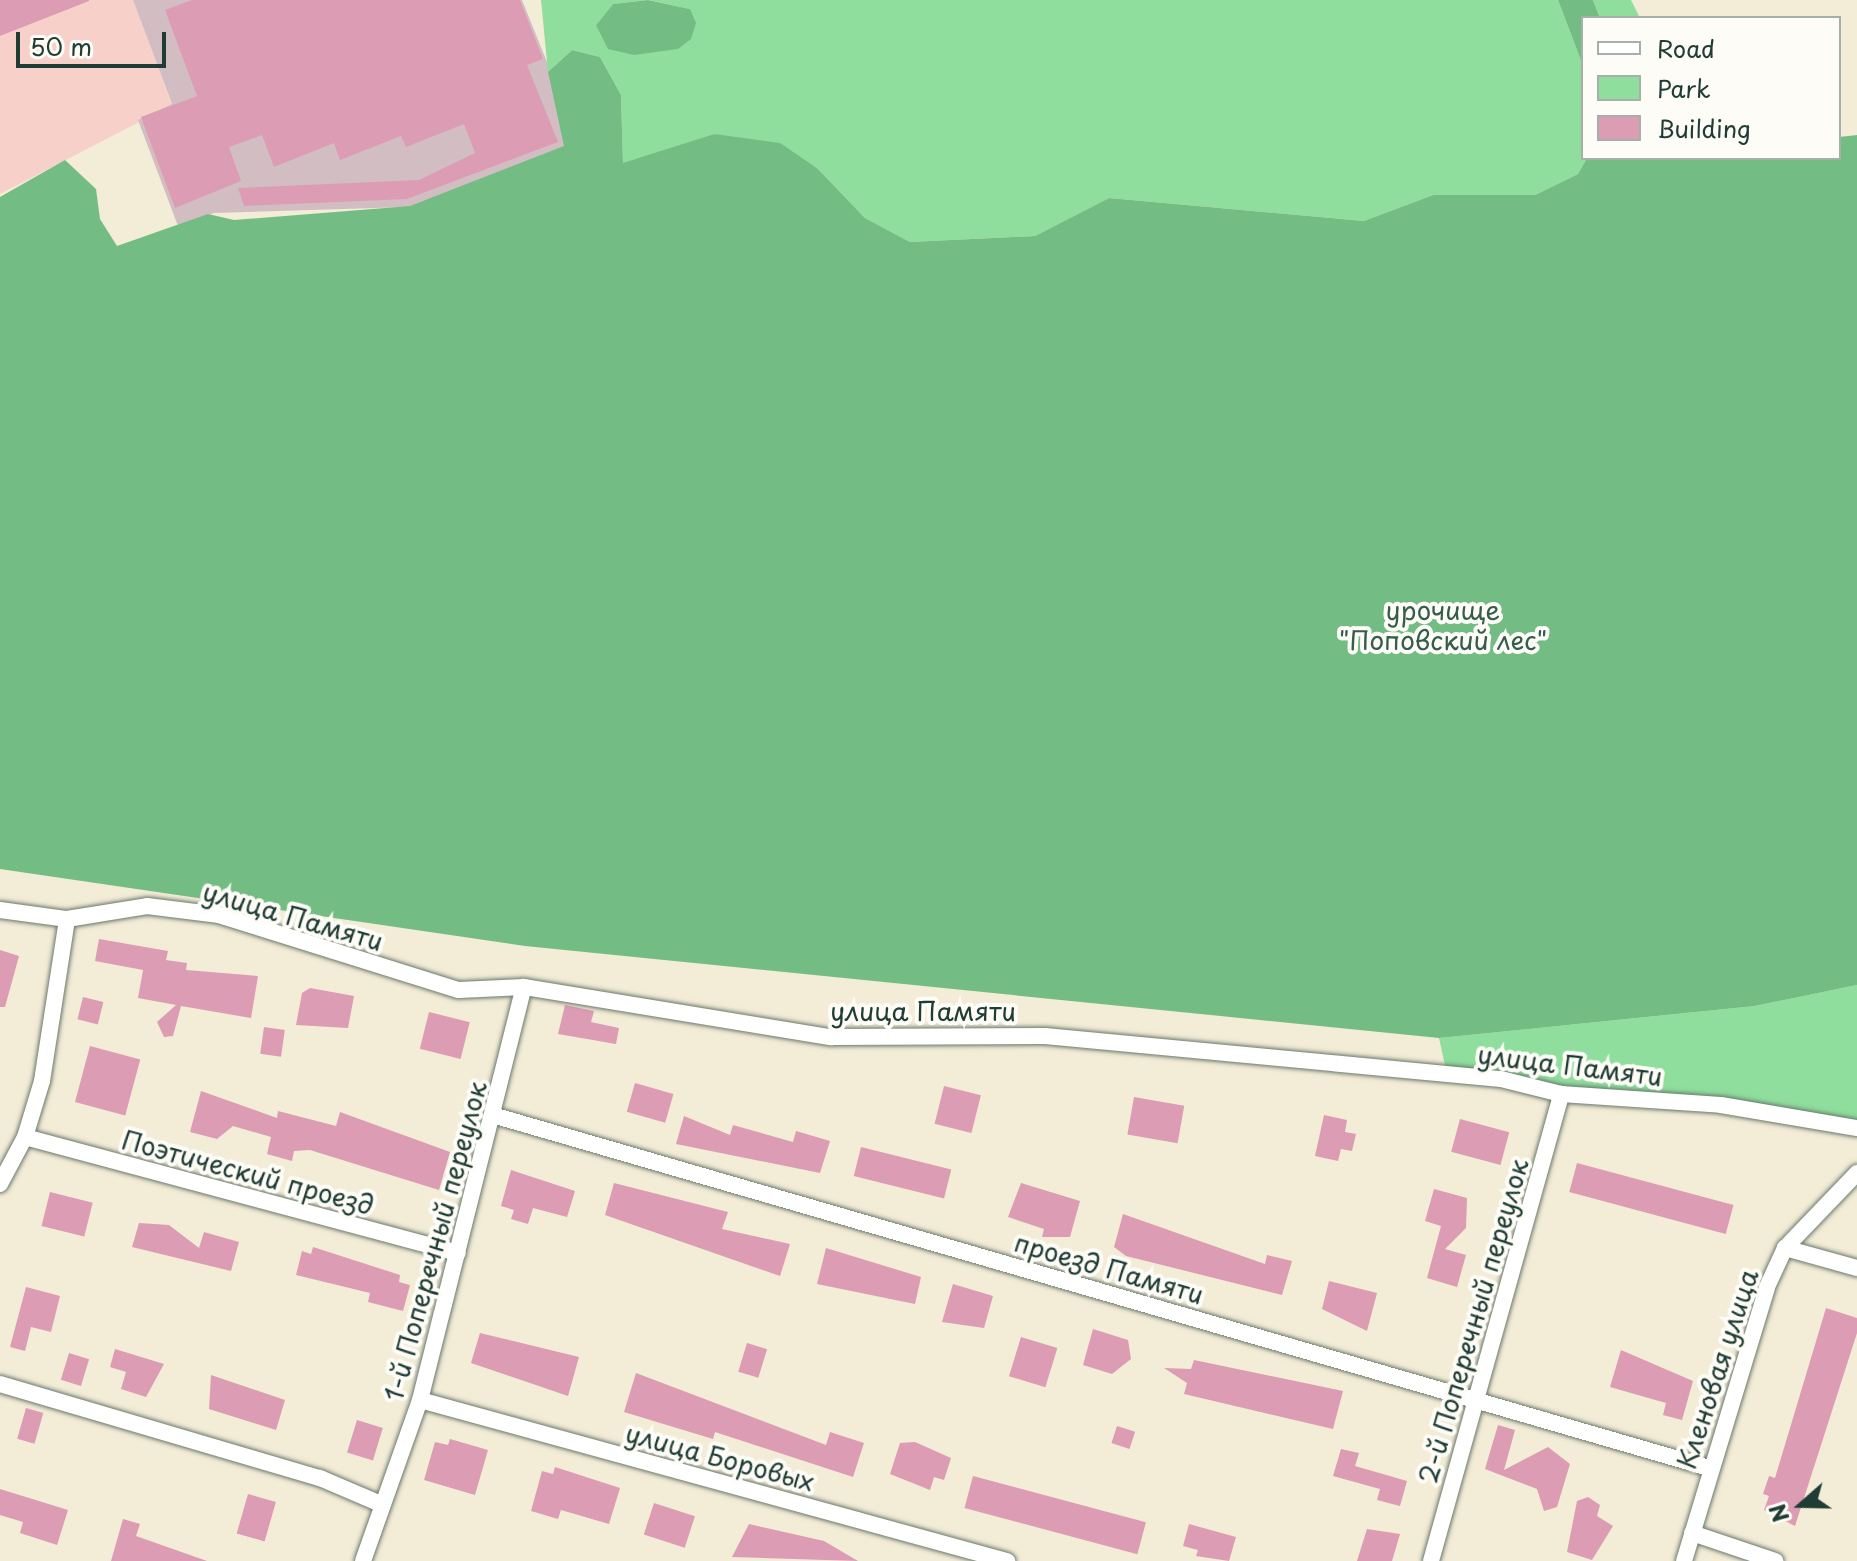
<!DOCTYPE html>
<html>
<head>
<meta charset="utf-8">
<style>
	body { margin:0 }
	#map { position:relative; width:1857px; height:1561px; overflow:hidden; background:#f3ecd6; font-family:"Playpen Sans",sans-serif }
	div>[style] { position:absolute }
	.built>* { inset:0; background:#f7d0ca }
	.industrial>* { inset:0; background:#d2bec2 }
	.green>* { inset:0; background:#8fde9d }
	.forest>* { inset:0; background:#73bd84 }
	.building>* { inset:0; background:#dc9cb4; transform-origin:0 0 }
	.roads { filter:drop-shadow(0 0 2px #697a6d) drop-shadow(0 0 2px #697a6d) }
	.minor>* { height:16px; margin:-8px; padding:0 8px; transform-origin:8px; border-radius:8px; background:#fff }
	span { translate:-50% -50%; white-space:nowrap; text-align:center; line-height:1.15; -webkit-text-stroke:8px #fdfcf7; paint-order:stroke }
	.park-label { font-size:26px; color:#355d49 }
	.street-label { font-size:26px; color:#1f3d34 }
	.legend { position:absolute; left:1581px; top:16px; width:260px; height:144px; box-sizing:border-box; background:#fdfcf7; border:2px solid #a4b0a9; margin:0; padding:10px 14px; list-style:none; font-size:24px; color:#1f3d34 }
	.legend li { display:flex; align-items:center; gap:16px; height:40px }
	.legend b { width:40px; border:2px solid #a4b0a9 }
	.north { position:absolute; left:1761px; top:1465px; width:80px; height:80px; -webkit-text-stroke:6px #fdfcf7; paint-order:stroke; rotate:250deg; font-size:22px; font-weight:700; line-height:32px; text-align:center; color:#1f3d34 }
	.north::after { content:''; display:block; margin:auto; width:28px; height:36px; background:#1f3d34; clip-path:polygon(50% 0,100% 100%,50% 72%,0 100%) }
	.scale { position:absolute; left:16px; top:32px; width:150px; height:36px; box-sizing:border-box; border:4px solid #1f3d34; border-top:0; padding-left:10px; font-size:24px; line-height:28px; white-space:nowrap; color:#1f3d34; -webkit-text-stroke:6px #fdfcf7; paint-order:stroke }
</style>
</head>
<body>
<div id="map">
	<div class="built">
		<i style="clip-path:polygon(0 0,133px 0,172px 105px,0 194px)"></i>
	</div>
	<div class="industrial">
		<i style="clip-path:polygon(133px 0,522px 0,580px 144px,408px 207px,214px 213px,178px 226px,138px 120px,172px 104px)"></i>
	</div>
	<div class="green">
		<i style="clip-path:polygon(541px 0,648px 0,613px 4px,596px 25px,690px 9px,649px 0,1558px 0,1583px 66px,1587px 158px,1578px 174px,1535px 195px,1433px 195px,1364px 221px,1109px 198px,1035px 236px,910px 242px,865px 218px,818px 169px,714px 134px,623px 164px,621px 95px,600px 57px,572px 50px,548px 72px)"></i>
		<i style="clip-path:polygon(1593px 0,1631px 0,1640px 18px,1600px 18px)"></i>
		<i style="clip-path:polygon(1857px 985px,1857px 1124px,1448px 1079px,1439px 1038px,1755px 1006px)"></i>
	</div>
	<div class="forest">
		<i style="clip-path:polygon(648px 0,690px 9px,696px 23px,691px 39px,678px 49px,634px 55px,608px 49px,596px 25px,613px 4px)"></i>
		<i style="clip-path:polygon(1558px 0,1593px 0,1600px 18px,1583px 18px,1583px 66px)"></i>
		<i style="clip-path:polygon(572px 50px,600px 57px,621px 95px,623px 163px,714px 134px,780px 143px,818px 169px,865px 218px,910px 242px,1035px 236px,1109px 198px,1364px 221px,1433px 195px,1535px 195px,1578px 174px,1587px 158px,1839px 158px,1839px 137px,1857px 135px,1857px 985px,1755px 1006px,1439px 1038px,525px 946px,0 869px,0 197px,65px 160px,96px 189px,100px 219px,117px 246px,208px 214px,234px 220px,410px 206px,564px 146px,548px 72px)"></i>
	</div>
	<div class="building">
		<i style="clip-path:polygon(0 0,89px 0,89px 1px,0 36px)"></i>
		<i style="clip-path:polygon(192px 0,520px 0,543px 59px,527px 65px,558px 142px,407px 199px,244px 206px,238px 188px,419px 180px,475px 153px,464px 124px,406px 147px,401px 136px,340px 160px,334px 143px,274px 167px,262px 135px,229px 147px,241px 181px,175px 208px,141px 117px,197px 96px,165px 10px)"></i>
		<i style="clip-path:polygon(99px 939px,168px 951px,166px 960px,187px 963px,186px 970px,258px 976px,251px 1018px,181px 1006px,173px 1036px,164px 1037px,157px 1022px,176px 1005px,138px 998px,143px 970px,95px 961px)"></i>
		<i style="clip-path:polygon(0 950px,19px 956px,5px 1007px,0 1007px)"></i>
		<i style="clip-path:polygon(310px 988px,354px 996px,348px 1028px,296px 1025px,302px 993px)"></i>
		<i style="left:83px;top:997px;width:21px;height:23px;rotate:14deg"></i>
		<i style="clip-path:polygon(565px 1005px,594px 1011px,591px 1022px,619px 1028px,616px 1044px,558px 1034px)"></i>
		<i style="left:429px;top:1012px;width:42px;height:38px;rotate:14deg"></i>
		<i style="left:264px;top:1027px;width:21px;height:27px;rotate:8deg"></i>
		<i style="left:90px;top:1046px;width:52px;height:58px;rotate:15deg"></i>
		<i style="left:635px;top:1083px;width:40px;height:30px;rotate:16deg"></i>
		<i style="left:944px;top:1086px;width:38px;height:39px;rotate:14deg"></i>
		<i style="clip-path:polygon(201px 1091px,277px 1118px,278px 1111px,336px 1126px,340px 1112px,450px 1152px,439px 1190px,310px 1150px,294px 1151px,292px 1161px,267px 1154px,271px 1137px,233px 1126px,217px 1139px,190px 1132px)"></i>
		<i style="left:1134px;top:1097px;width:51px;height:38px;rotate:10deg"></i>
		<i style="clip-path:polygon(1324px 1115px,1347px 1120px,1345px 1132px,1356px 1134px,1352px 1151px,1341px 1149px,1338px 1161px,1315px 1156px)"></i>
		<i style="clip-path:polygon(684px 1116px,730px 1135px,733px 1125px,793px 1142px,796px 1131px,830px 1141px,820px 1173px,676px 1144px)"></i>
		<i style="left:1460px;top:1119px;width:51px;height:34px;rotate:15deg"></i>
		<i style="left:861px;top:1147px;width:93px;height:30px;rotate:14deg"></i>
		<i style="left:1577px;top:1163px;width:162px;height:30px;rotate:15deg"></i>
		<i style="clip-path:polygon(511px 1170px,575px 1191px,567px 1217px,533px 1208px,528px 1224px,511px 1219px,514px 1210px,501px 1206px)"></i>
		<i style="clip-path:polygon(614px 1183px,728px 1212px,722px 1229px,790px 1244px,780px 1276px,605px 1215px)"></i>
		<i style="clip-path:polygon(1021px 1183px,1080px 1201px,1070px 1237px,1042px 1237px,1044px 1229px,1008px 1217px)"></i>
		<i style="clip-path:polygon(1434px 1189px,1467px 1198px,1466px 1228px,1445px 1249px,1466px 1255px,1457px 1287px,1427px 1278px,1441px 1226px,1425px 1221px)"></i>
		<i style="left:50px;top:1192px;width:44px;height:35px;rotate:14deg"></i>
		<i style="clip-path:polygon(1123px 1214px,1265px 1264px,1267px 1255px,1292px 1261px,1282px 1295px,1126px 1256px,1114px 1247px)"></i>
		<i style="clip-path:polygon(139px 1223px,169px 1225px,199px 1248px,204px 1232px,239px 1242px,231px 1271px,132px 1247px)"></i>
		<i style="clip-path:polygon(313px 1247px,400px 1275px,399px 1282px,410px 1285px,403px 1311px,368px 1302px,370px 1293px,296px 1275px,302px 1251px,311px 1254px)"></i>
		<i style="clip-path:polygon(826px 1248px,921px 1277px,915px 1304px,817px 1284px)"></i>
		<i style="clip-path:polygon(1329px 1281px,1377px 1293px,1367px 1331px,1322px 1309px)"></i>
		<i style="clip-path:polygon(953px 1284px,993px 1296px,984px 1328px,942px 1322px)"></i>
		<i style="clip-path:polygon(26px 1287px,60px 1296px,51px 1332px,31px 1327px,25px 1351px,10px 1347px)"></i>
		<i style="clip-path:polygon(1826px 1308px,1857px 1318px,1857px 1333px,1795px 1526px,1764px 1510px,1769px 1496px,1763px 1494px,1769px 1476px,1775px 1478px)"></i>
		<i style="clip-path:polygon(1093px 1329px,1128px 1340px,1131px 1359px,1112px 1374px,1083px 1365px)"></i>
		<i style="clip-path:polygon(480px 1333px,579px 1357px,568px 1396px,471px 1363px)"></i>
		<i style="left:1021px;top:1337px;width:38px;height:41px;rotate:17deg"></i>
		<i style="left:747px;top:1343px;width:21px;height:30px;rotate:17deg"></i>
		<i style="clip-path:polygon(115px 1349px,164px 1364px,146px 1397px,121px 1389px,126px 1372px,110px 1367px)"></i>
		<i style="clip-path:polygon(1621px 1350px,1693px 1381px,1682px 1420px,1663px 1415px,1666px 1403px,1610px 1387px)"></i>
		<i style="left:69px;top:1353px;width:21px;height:28px;rotate:17deg"></i>
		<i style="clip-path:polygon(1194px 1360px,1343px 1391px,1333px 1429px,1184px 1394px,1187px 1383px,1164px 1368px,1191px 1369px)"></i>
		<i style="clip-path:polygon(636px 1373px,826px 1445px,830px 1432px,864px 1443px,853px 1477px,715px 1432px,713px 1439px,624px 1412px)"></i>
		<i style="clip-path:polygon(211px 1375px,285px 1400px,276px 1430px,209px 1409px)"></i>
		<i style="left:26px;top:1408px;width:18px;height:32px;rotate:16deg"></i>
		<i style="left:357px;top:1420px;width:27px;height:34px;rotate:17deg"></i>
		<i style="clip-path:polygon(1498px 1425px,1515px 1430px,1504px 1470px,1548px 1447px,1570px 1464px,1557px 1507px,1544px 1511px,1537px 1489px,1485px 1469px)"></i>
		<i style="left:1117px;top:1426px;width:19px;height:18px;rotate:18deg"></i>
		<i style="clip-path:polygon(450px 1439px,488px 1450px,475px 1495px,424px 1480px,435px 1442px,448px 1445px)"></i>
		<i style="clip-path:polygon(915px 1442px,951px 1458px,944px 1480px,934px 1477px,930px 1490px,890px 1474px,900px 1443px)"></i>
		<i style="clip-path:polygon(1341px 1449px,1359px 1453px,1355px 1466px,1407px 1481px,1400px 1506px,1377px 1500px,1380px 1489px,1333px 1476px)"></i>
		<i style="clip-path:polygon(555px 1467px,620px 1488px,609px 1524px,561px 1510px,558px 1519px,531px 1511px,542px 1471px,553px 1474px)"></i>
		<i style="left:973px;top:1476px;width:179px;height:33px;rotate:15deg"></i>
		<i style="clip-path:polygon(0 1489px,68px 1510px,57px 1545px,20px 1533px,23px 1522px,0 1515px)"></i>
		<i style="left:248px;top:1494px;width:29px;height:41px;rotate:16deg"></i>
		<i style="clip-path:polygon(1588px 1497px,1600px 1505px,1597px 1516px,1613px 1526px,1592px 1560px,1567px 1552px,1577px 1501px)"></i>
		<i style="left:654px;top:1503px;width:43px;height:33px;rotate:18deg"></i>
		<i style="clip-path:polygon(123px 1519px,140px 1524px,136px 1536px,207px 1561px,111px 1561px)"></i>
		<i style="clip-path:polygon(749px 1524px,824px 1541px,858px 1561px,732px 1557px)"></i>
		<i style="clip-path:polygon(1189px 1524px,1236px 1537px,1229px 1561px,1196px 1556px,1198px 1550px,1183px 1546px)"></i>
		<i style="clip-path:polygon(1367px 1529px,1400px 1534px,1392px 1561px,1357px 1561px)"></i>
	</div>
	<div class="roads">
		<div class="minor">
			<i style="left:0;top:910px;width:68px;rotate:7.7deg"></i>
			<i style="left:67px;top:919px;width:81px;rotate:-9.2deg"></i>
			<i style="left:147px;top:906px;width:73px;rotate:7.1deg"></i>
			<i style="left:219px;top:915px;width:251px;rotate:17.4deg"></i>
			<i style="left:459px;top:990px;width:65px;rotate:-2.6deg"></i>
			<i style="left:524px;top:987px;width:311px;rotate:9.3deg"></i>
			<i style="left:831px;top:1037px;width:214px;rotate:-0.3deg"></i>
			<i style="left:1045px;top:1036px;width:458px;rotate:5.4deg"></i>
			<i style="left:1501px;top:1079px;width:62px;rotate:14deg"></i>
			<i style="left:1561px;top:1094px;width:160px;rotate:3.9deg"></i>
			<i style="left:1721px;top:1105px;width:138px;rotate:9.6deg"></i>
			<i style="left:496px;top:1116px;width:1263px;rotate:16.18deg"></i>
			<i style="left:25px;top:1137px;width:448px;rotate:15deg"></i>
			<i style="left:0;top:1184px;width:53px;rotate:-62deg"></i>
			<i style="left:25px;top:1137px;width:59px;rotate:-73.1deg"></i>
			<i style="left:42px;top:1081px;width:164px;rotate:-81.2deg"></i>
			<i style="left:1785px;top:1248px;width:75px;rotate:15.5deg"></i>
			<i style="left:0;top:1384px;width:334px;rotate:16.4deg"></i>
			<i style="left:320px;top:1478px;width:66px;rotate:23.1deg"></i>
			<i style="left:420px;top:1400px;width:609px;rotate:15.34deg"></i>
			<i style="left:1692px;top:1533px;width:88px;rotate:18.6deg"></i>
			<i style="left:363px;top:1561px;width:171px;rotate:-70.5deg"></i>
			<i style="left:420px;top:1400px;width:426px;rotate:-75.9deg"></i>
			<i style="left:1431px;top:1561px;width:485px;rotate:-74.4deg"></i>
			<i style="left:1684px;top:1561px;width:286px;rotate:-73.1deg"></i>
			<i style="left:1767px;top:1287px;width:43px;rotate:-65.2deg"></i>
			<i style="left:1785px;top:1248px;width:104px;rotate:-46.2deg"></i>
		</div>
	</div>
	<div class="park-label">
		<span style="left:1443px;top:625px">урочище<br>"Поповский лес"</span>
	</div>
	<div class="street-label">
		<span style="left:293px;top:916px;rotate:16deg">улица Памяти</span>
		<span style="left:923px;top:1011px">улица Памяти</span>
		<span style="left:1570px;top:1065px;rotate:7deg">улица Памяти</span>
		<span style="left:248px;top:1172px;rotate:15deg">Поэтический проезд</span>
		<span style="left:435px;top:1241px;rotate:-75deg">1-й Поперечный переулок</span>
		<span style="left:1109px;top:1268px;rotate:16deg">проезд Памяти</span>
		<span style="left:1473px;top:1321px;rotate:-74deg">2-й Поперечный переулок</span>
		<span style="left:1717px;top:1369px;rotate:-72deg">Кленовая улица</span>
		<span style="left:720px;top:1457px;rotate:15deg">улица Боровых</span>
	</div>
	<ul class="legend">
	<li><b style="height:10px;background:#fff"></b>Road</li>
	<li><b style="height:22px;background:#8fde9d"></b>Park</li>
	<li><b style="height:22px;background:#dc9cb4"></b>Building</li>
	</ul>
	<div class="north">N</div>
	<div class="scale">50 m</div>
</div>
</body>
</html>
